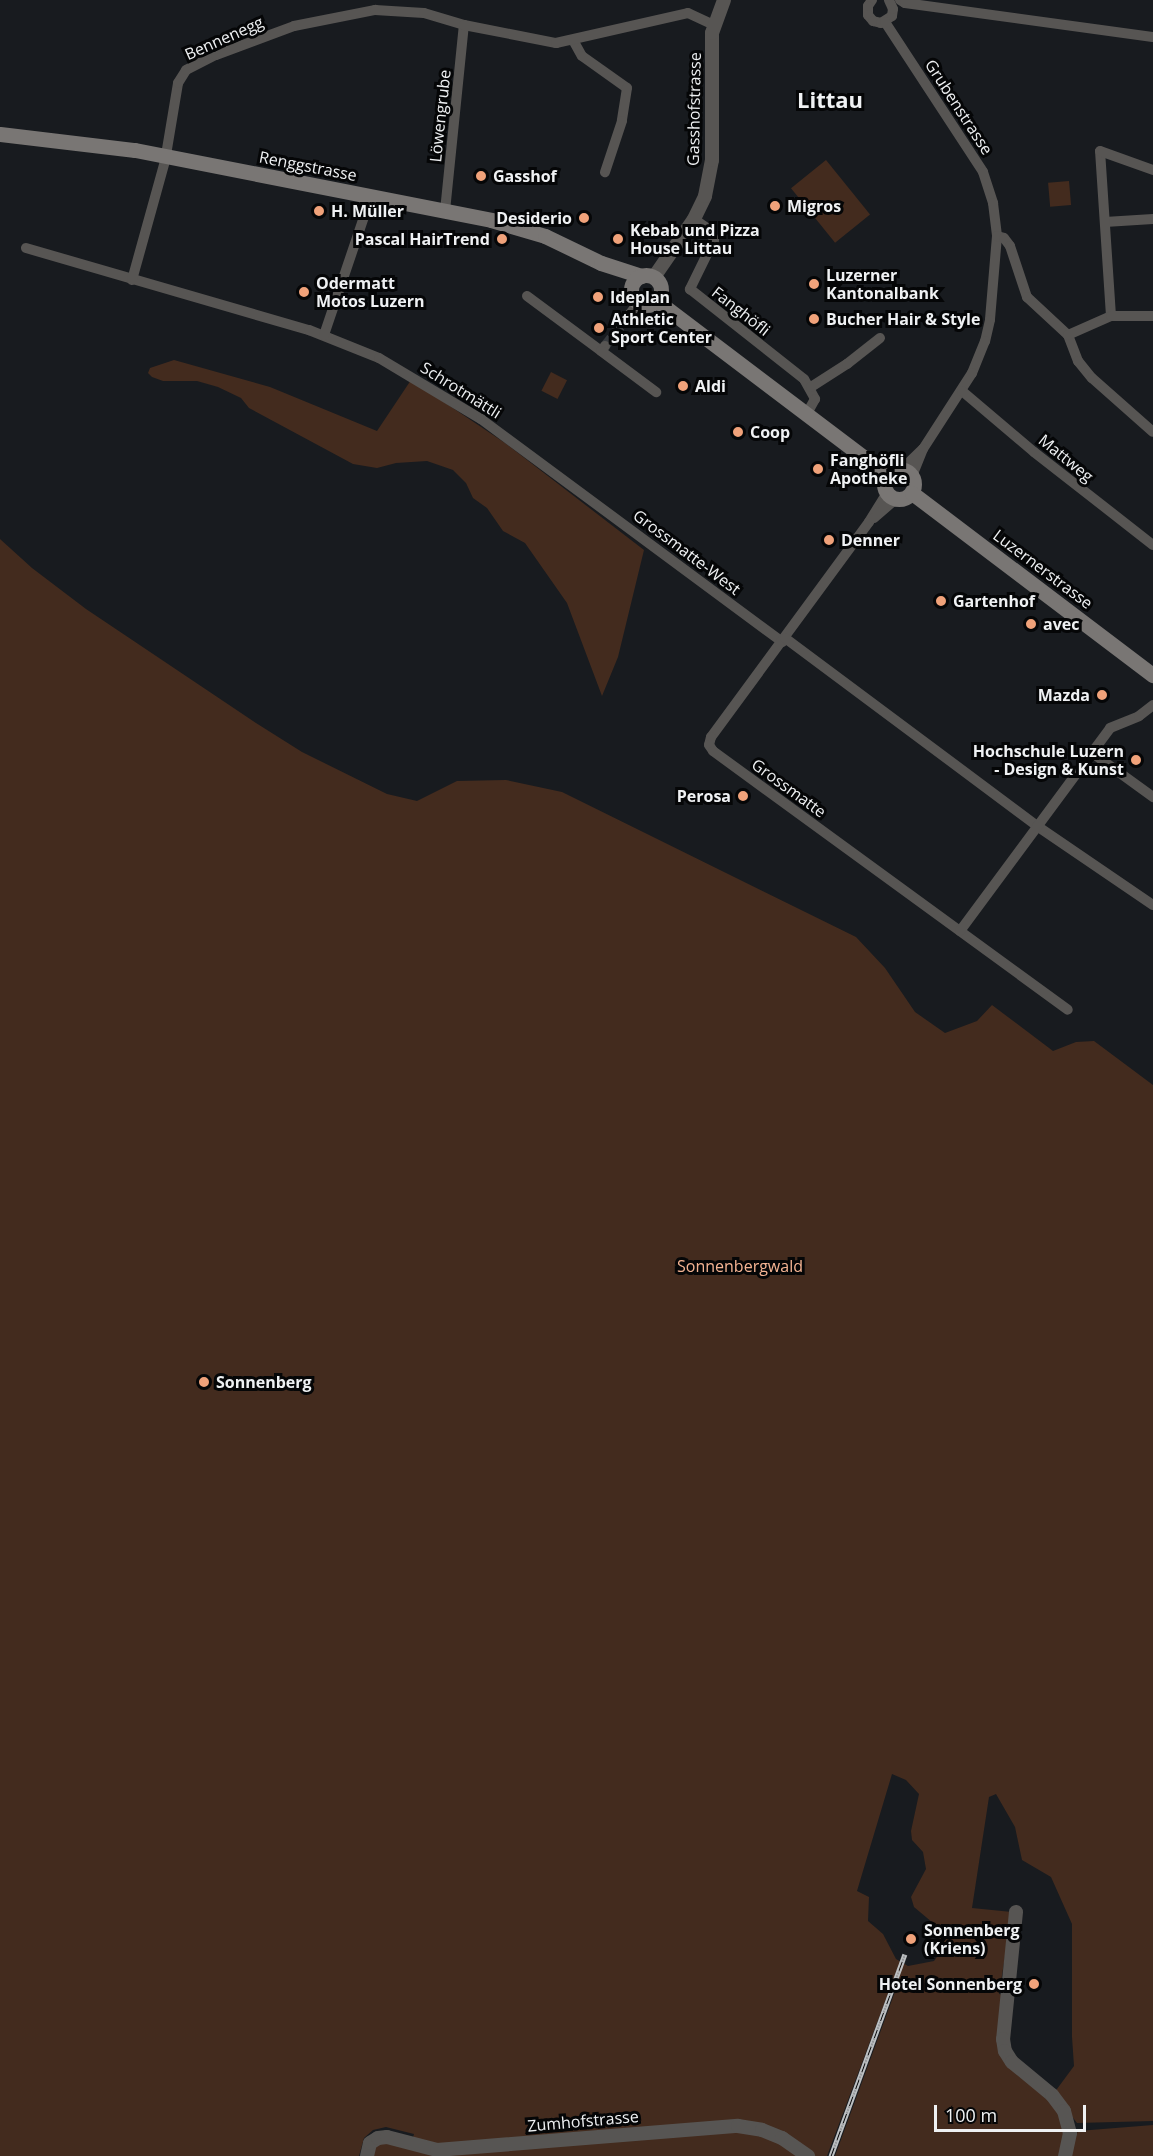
<!DOCTYPE html>
<html>
<head>
<meta charset="utf-8">
<style>
	body { margin:0 }
	#map { position:relative; width:1153px; height:2156px; overflow:hidden; background:#181b1f; font-family:"Open Sans",sans-serif }
	div>[style] { position:absolute }
	.green>* { inset:0; background:#432b1e; transform-origin:0 0 }
	.minor-tunnel>* { height:10px; margin-top:-5px; transform-origin:0; background:repeating-linear-gradient(90deg,#383b3f 0 10px,transparent 0 15px) }
	.minor>* { height:10px; margin:-5px; padding:0 5px; transform-origin:5px; border-radius:5px; background:#575553 }
	.tertiary>* { height:14px; margin:-7px; padding:0 7px; transform-origin:7px; border-radius:7px; background:#575553 }
	.secondary>* { height:15px; margin:-7.5px; padding:0 7.5px; transform-origin:7.5px; border-radius:7.5px; background:#797674 }
	.secondary>.ring { margin:-7.5px; padding:0; box-sizing:content-box; background:none; border:15px solid #797674; border-radius:50% }
	.rail>* { height:5px; margin-top:-2.5px; transform-origin:0; background:repeating-linear-gradient(90deg,#050607 0 9px,#bdc0c2 0 18px); box-sizing:border-box; border-block:2px solid #bdc0c2 }
	.dots>* { width:16px; height:16px; translate:-50% -50%; box-sizing:border-box; border:3px solid #050607; border-radius:50% }
	span { translate:-50% -50%; white-space:nowrap; text-align:center; line-height:1.15; -webkit-text-stroke:6px #050607; paint-order:stroke }
	.street-label { font-size:16px; color:#eff1f3 }
	.poi-label { font-size:16px; color:#eff1f3; font-weight:700 }
	.left { translate:0 -50%; text-align:left }
	.right { translate:-100% -50%; text-align:right }
	.park-label { font-size:16px; color:#f5b493 }
	.district-label { font-size:22px; color:#eff1f3; font-weight:700 }
	.scale { position:absolute; left:934px; top:2105px; width:152px; height:27px; box-sizing:border-box; border:3px solid #eff1f3; border-top:0; padding-left:8px; font-size:18px; line-height:21px; white-space:nowrap; color:#eff1f3; -webkit-text-stroke:4px #050607; paint-order:stroke }
</style>
</head>
<body>
<div id="map">
	<div class="green">
		<i style="left:826px;top:160px;width:70px;height:45px;rotate:51deg"></i>
		<i style="left:1069px;top:181px;width:24px;height:21px;rotate:85deg"></i>
		<i style="clip-path:polygon(174px 360px,270px 387px,377px 431px,411px 380px,505px 443px,644px 550px,618px 657px,602px 696px,567px 603px,525px 543px,503px 531px,487px 508px,473px 498px,466px 483px,453px 470px,427px 461px,396px 463px,377px 468px,353px 464px,249px 408px,241px 398px,218px 387px,197px 381px,163px 381px,152px 377px,148px 373px,150px 368px)"></i>
		<i style="left:551px;top:372px;width:18px;height:21px;rotate:27deg"></i>
		<i style="clip-path:polygon(evenodd,0 539px,32px 568px,86px 609px,253px 721px,302px 752px,387px 794px,417px 801px,457px 781px,506px 780px,562px 792px,856px 937px,885px 968px,915px 1012px,945px 1033px,977px 1021px,992px 1005px,1053px 1051px,1076px 1042px,1094px 1041px,1153px 1085px,1153px 2121px,1077px 2123px,1054px 2093px,1074px 2066px,1072px 2037px,1072px 1924px,1051px 1877px,1022px 1860px,1015px 1827px,996px 1794px,989px 1797px,972px 1908px,1012px 1912px,999px 1994px,1005px 1995px,999px 2042px,1050px 2099px,1064px 2119px,1062px 2156px,835px 2156px,896px 1989px,892px 1983px,827px 2156px,812px 2156px,767px 2131px,453px 2146px,412px 2141px,414px 2134px,386px 2127px,373px 2130px,364px 2138px,359px 2156px,0 2156px,0 539px,892px 1774px,906px 1780px,919px 1794px,911px 1831px,912px 1840px,923px 1852px,926px 1869px,911px 1897px,914px 1907px,933px 1923px,943px 1948px,934px 1961px,908px 1966px,896px 1959px,883px 1934px,868px 1921px,869px 1897px,857px 1891px,892px 1774px)"></i>
		<i style="clip-path:polygon(1153px 2125px,1153px 2156px,1069px 2156px,1078px 2131px)"></i>
		<i style="clip-path:polygon(738px 2131px,769px 2138px,800px 2156px,370px 2156px,378px 2142px,435px 2153px)"></i>
	</div>
	<div class="minor-tunnel">
		<i style="left:605px;top:346px;width:39px;rotate:-52deg"></i>
	</div>
	<div class="minor">
		<i style="left:872px;top:0;width:7px;rotate:124deg"></i>
		<i style="left:868px;top:6px;width:9px;rotate:90deg"></i>
		<i style="left:868px;top:15px;width:8px;rotate:50deg"></i>
		<i style="left:873px;top:21px;width:8px;rotate:14deg"></i>
		<i style="left:881px;top:23px;width:13px;rotate:-32deg"></i>
		<i style="left:892px;top:16px;width:7px;rotate:-82deg"></i>
		<i style="left:893px;top:9px;width:10px;rotate:-114deg"></i>
		<i style="left:900px;top:0;width:6px;rotate:31deg"></i>
		<i style="left:905px;top:3px;width:250px;rotate:7.8deg"></i>
		<i style="left:885px;top:22px;width:179px;rotate:56.8deg"></i>
		<i style="left:983px;top:172px;width:33px;rotate:72deg"></i>
		<i style="left:993px;top:203px;width:33px;rotate:83deg"></i>
		<i style="left:997px;top:236px;width:84px;rotate:94.8deg"></i>
		<i style="left:990px;top:320px;width:22px;rotate:103deg"></i>
		<i style="left:985px;top:341px;width:35px;rotate:112deg"></i>
		<i style="left:972px;top:373px;width:90px;rotate:122.8deg"></i>
		<i style="left:923px;top:449px;width:29px;rotate:112deg"></i>
		<i style="left:573px;top:40px;width:18px;rotate:61deg"></i>
		<i style="left:582px;top:56px;width:55px;rotate:35.4deg"></i>
		<i style="left:627px;top:88px;width:33px;rotate:99deg"></i>
		<i style="left:622px;top:121px;width:54px;rotate:108.4deg"></i>
		<i style="left:445px;top:211px;width:187px;rotate:-84.2deg"></i>
		<i style="left:694px;top:219px;width:19px;rotate:35deg"></i>
		<i style="left:710px;top:230px;width:11px;rotate:68deg"></i>
		<i style="left:714px;top:240px;width:55px;rotate:116.1deg"></i>
		<i style="left:690px;top:289px;width:145px;rotate:38.3deg"></i>
		<i style="left:804px;top:379px;width:23px;rotate:61deg"></i>
		<i style="left:815px;top:399px;width:18px;rotate:119deg"></i>
		<i style="left:1105px;top:222px;width:48px;rotate:-3.6deg"></i>
		<i style="left:997px;top:236px;width:7px;rotate:16deg"></i>
		<i style="left:1004px;top:238px;width:10px;rotate:53deg"></i>
		<i style="left:1010px;top:246px;width:54px;rotate:71.6deg"></i>
		<i style="left:1027px;top:297px;width:56px;rotate:42.8deg"></i>
		<i style="left:1068px;top:335px;width:28px;rotate:69deg"></i>
		<i style="left:1078px;top:361px;width:22px;rotate:51deg"></i>
		<i style="left:1092px;top:378px;width:81px;rotate:41.5deg"></i>
		<i style="left:26px;top:248px;width:295px;rotate:16.2deg"></i>
		<i style="left:309px;top:330px;width:75px;rotate:21.8deg"></i>
		<i style="left:379px;top:358px;width:119px;rotate:30.9deg"></i>
		<i style="left:481px;top:419px;width:375px;rotate:36.5deg"></i>
		<i style="left:132px;top:280px;width:123px;rotate:-74.5deg"></i>
		<i style="left:165px;top:161px;width:79px;rotate:-80.5deg"></i>
		<i style="left:178px;top:83px;width:15px;rotate:-58deg"></i>
		<i style="left:186px;top:70px;width:34px;rotate:-27deg"></i>
		<i style="left:216px;top:55px;width:83px;rotate:-20.4deg"></i>
		<i style="left:294px;top:26px;width:83px;rotate:-11.2deg"></i>
		<i style="left:375px;top:10px;width:49px;rotate:3.5deg"></i>
		<i style="left:424px;top:13px;width:42px;rotate:16.7deg"></i>
		<i style="left:464px;top:25px;width:94px;rotate:11.1deg"></i>
		<i style="left:556px;top:43px;width:135px;rotate:-12.8deg"></i>
		<i style="left:688px;top:13px;width:29px;rotate:25deg"></i>
		<i style="left:527px;top:296px;width:92px;rotate:36.6deg"></i>
		<i style="left:629px;top:315px;width:15px;rotate:-53deg"></i>
		<i style="left:1111px;top:316px;width:165px;rotate:-93.8deg"></i>
		<i style="left:1100px;top:151px;width:56px;rotate:19.7deg"></i>
		<i style="left:324px;top:335px;width:147px;rotate:-71.3deg"></i>
		<i style="left:1068px;top:335px;width:47px;rotate:-23.8deg"></i>
		<i style="left:1111px;top:316px;width:42px"></i>
		<i style="left:605px;top:346px;width:6px;rotate:129deg"></i>
		<i style="left:601px;top:351px;width:69px;rotate:36.7deg"></i>
		<i style="left:811px;top:387px;width:43px;rotate:-32.6deg"></i>
		<i style="left:847px;top:364px;width:42px;rotate:-38.2deg"></i>
		<i style="left:962px;top:391px;width:94px;rotate:40.3deg"></i>
		<i style="left:1034px;top:452px;width:151px;rotate:38deg"></i>
		<i style="left:902px;top:469px;width:29px;rotate:-44deg"></i>
		<i style="left:887px;top:493px;width:34px;rotate:122deg"></i>
		<i style="left:869px;top:522px;width:267px;rotate:126.3deg"></i>
		<i style="left:711px;top:737px;width:8px;rotate:104deg"></i>
		<i style="left:709px;top:745px;width:7px;rotate:56deg"></i>
		<i style="left:713px;top:751px;width:439px;rotate:36.1deg"></i>
		<i style="left:874px;top:518px;width:29px;rotate:-41deg"></i>
		<i style="left:785px;top:638px;width:314px;rotate:36.7deg"></i>
		<i style="left:1037px;top:826px;width:140px;rotate:34.3deg"></i>
		<i style="left:1091px;top:752px;width:77px;rotate:36deg"></i>
		<i style="left:960px;top:931px;width:252px;rotate:-53.5deg"></i>
		<i style="left:1110px;top:728px;width:31px;rotate:-22deg"></i>
		<i style="left:1139px;top:716px;width:18px;rotate:-38deg"></i>
	</div>
	<div class="tertiary">
		<i style="left:654px;top:277px;width:70px;rotate:-55.4deg"></i>
		<i style="left:694px;top:219px;width:25px;rotate:-64deg"></i>
		<i style="left:705px;top:196px;width:37px;rotate:-79deg"></i>
		<i style="left:712px;top:160px;width:127px;rotate:-90deg"></i>
		<i style="left:712px;top:33px;width:35px;rotate:-70deg"></i>
		<i style="left:1016px;top:1912px;width:128px;rotate:95.8deg"></i>
		<i style="left:1003px;top:2039px;width:12px;rotate:81deg"></i>
		<i style="left:1005px;top:2051px;width:13px;rotate:58deg"></i>
		<i style="left:1012px;top:2062px;width:52px;rotate:39.5deg"></i>
		<i style="left:1052px;top:2095px;width:20px;rotate:53deg"></i>
		<i style="left:1064px;top:2111px;width:23px;rotate:75deg"></i>
		<i style="left:1070px;top:2133px;width:24px;rotate:102deg"></i>
		<i style="left:367px;top:2156px;width:13px;rotate:-77deg"></i>
		<i style="left:370px;top:2143px;width:9px;rotate:-32deg"></i>
		<i style="left:378px;top:2138px;width:9px;rotate:-6deg"></i>
		<i style="left:387px;top:2137px;width:52px;rotate:14.6deg"></i>
		<i style="left:437px;top:2150px;width:302px;rotate:-4.6deg"></i>
		<i style="left:738px;top:2126px;width:24px;rotate:9deg"></i>
		<i style="left:762px;top:2130px;width:22px;rotate:22deg"></i>
		<i style="left:782px;top:2138px;width:32px;rotate:35deg"></i>
	</div>
	<div class="secondary">
		<i style="left:0;top:134px;width:136px;rotate:6.8deg"></i>
		<i style="left:135px;top:150px;width:363px;rotate:11.1deg"></i>
		<i style="left:491px;top:220px;width:56px;rotate:16.5deg"></i>
		<i style="left:545px;top:236px;width:62px;rotate:25.7deg"></i>
		<i style="left:601px;top:263px;width:42px;rotate:18deg"></i>
		<i class="ring" style="left:631px;top:275px;width:15px;height:15px"></i>
		<i style="left:657px;top:301px;width:288px;rotate:37.1deg"></i>
		<i class="ring" style="left:884px;top:469px;width:15px;height:15px"></i>
		<i style="left:912px;top:493px;width:302px;rotate:37.1deg"></i>
	</div>
	<div class="rail">
		<i style="left:831px;top:2156px;width:215px;rotate:-69.9deg"></i>
	</div>
	<div class="dots">
		<i style="left:481px;top:176px;background:#f0a27a"></i>
		<i style="left:775px;top:206px;background:#f0a27a"></i>
		<i style="left:319px;top:211px;background:#f0a27a"></i>
		<i style="left:584px;top:218px;background:#f0a27a"></i>
		<i style="left:502px;top:239px;background:#f0a27a"></i>
		<i style="left:618px;top:239px;background:#f0a27a"></i>
		<i style="left:814px;top:284px;background:#f0a27a"></i>
		<i style="left:304px;top:292px;background:#f0a27a"></i>
		<i style="left:598px;top:297px;background:#f0a27a"></i>
		<i style="left:814px;top:319px;background:#f0a27a"></i>
		<i style="left:599px;top:328px;background:#f0a27a"></i>
		<i style="left:683px;top:386px;background:#f0a27a"></i>
		<i style="left:738px;top:432px;background:#f0a27a"></i>
		<i style="left:818px;top:469px;background:#f0a27a"></i>
		<i style="left:829px;top:540px;background:#f0a27a"></i>
		<i style="left:941px;top:601px;background:#f0a27a"></i>
		<i style="left:1031px;top:624px;background:#f0a27a"></i>
		<i style="left:1102px;top:695px;background:#f0a27a"></i>
		<i style="left:1136px;top:760px;background:#f0a27a"></i>
		<i style="left:743px;top:796px;background:#f0a27a"></i>
		<i style="left:204px;top:1382px;background:#f0a27a"></i>
		<i style="left:911px;top:1939px;background:#f0a27a"></i>
		<i style="left:1034px;top:1984px;background:#f0a27a"></i>
	</div>
	<div class="street-label">
		<span style="left:224px;top:38px;rotate:-24deg">Bennenegg</span>
		<span style="left:959px;top:107px;rotate:57deg">Grubenstrasse</span>
		<span style="left:694px;top:109px;rotate:-89deg">Gasshofstrasse</span>
		<span style="left:440px;top:116px;rotate:-84deg">Löwengrube</span>
		<span style="left:308px;top:166px;rotate:11deg">Renggstrasse</span>
		<span style="left:741px;top:311px;rotate:38deg">Fanghöfli</span>
		<span style="left:461px;top:390px;rotate:32deg">Schrotmättli</span>
		<span style="left:1066px;top:458px;rotate:39deg">Mattweg</span>
		<span style="left:687px;top:552px;rotate:37deg">Grossmatte-West</span>
		<span style="left:1043px;top:569px;rotate:37deg">Luzernerstrasse</span>
		<span style="left:789px;top:788px;rotate:36deg">Grossmatte</span>
		<span style="left:583px;top:2121px;rotate:-5deg">Zumhofstrasse</span>
	</div>
	<div class="poi-label">
		<span class="left" style="left:493px;top:176px">Gasshof</span>
		<span class="left" style="left:787px;top:206px">Migros</span>
		<span class="left" style="left:331px;top:211px">H. Müller</span>
		<span class="right" style="left:572px;top:218px">Desiderio</span>
		<span class="left" style="left:630px;top:239px">Kebab und Pizza<br>House Littau</span>
		<span class="right" style="left:490px;top:239px">Pascal HairTrend</span>
		<span class="left" style="left:826px;top:284px">Luzerner<br>Kantonalbank</span>
		<span class="left" style="left:316px;top:292px">Odermatt<br>Motos Luzern</span>
		<span class="left" style="left:610px;top:297px">Ideplan</span>
		<span class="left" style="left:611px;top:328px">Athletic<br>Sport Center</span>
		<span class="left" style="left:826px;top:319px">Bucher Hair &amp; Style</span>
		<span class="left" style="left:695px;top:386px">Aldi</span>
		<span class="left" style="left:750px;top:432px">Coop</span>
		<span class="left" style="left:830px;top:469px">Fanghöfli<br>Apotheke</span>
		<span class="left" style="left:841px;top:540px">Denner</span>
		<span class="left" style="left:953px;top:601px">Gartenhof</span>
		<span class="left" style="left:1043px;top:624px">avec</span>
		<span class="right" style="left:1090px;top:695px">Mazda</span>
		<span class="right" style="left:1124px;top:760px">Hochschule Luzern<br>- Design &amp; Kunst</span>
		<span class="right" style="left:731px;top:796px">Perosa</span>
		<span class="left" style="left:216px;top:1382px">Sonnenberg</span>
		<span class="left" style="left:924px;top:1939px">Sonnenberg<br>(Kriens)</span>
		<span class="right" style="left:1022px;top:1984px">Hotel Sonnenberg</span>
	</div>
	<div class="park-label">
		<span style="left:740px;top:1266px">Sonnenbergwald</span>
	</div>
	<div class="district-label">
		<span style="left:830px;top:100px">Littau</span>
	</div>
	<div class="scale">100 m</div>
</div>
</body>
</html>
